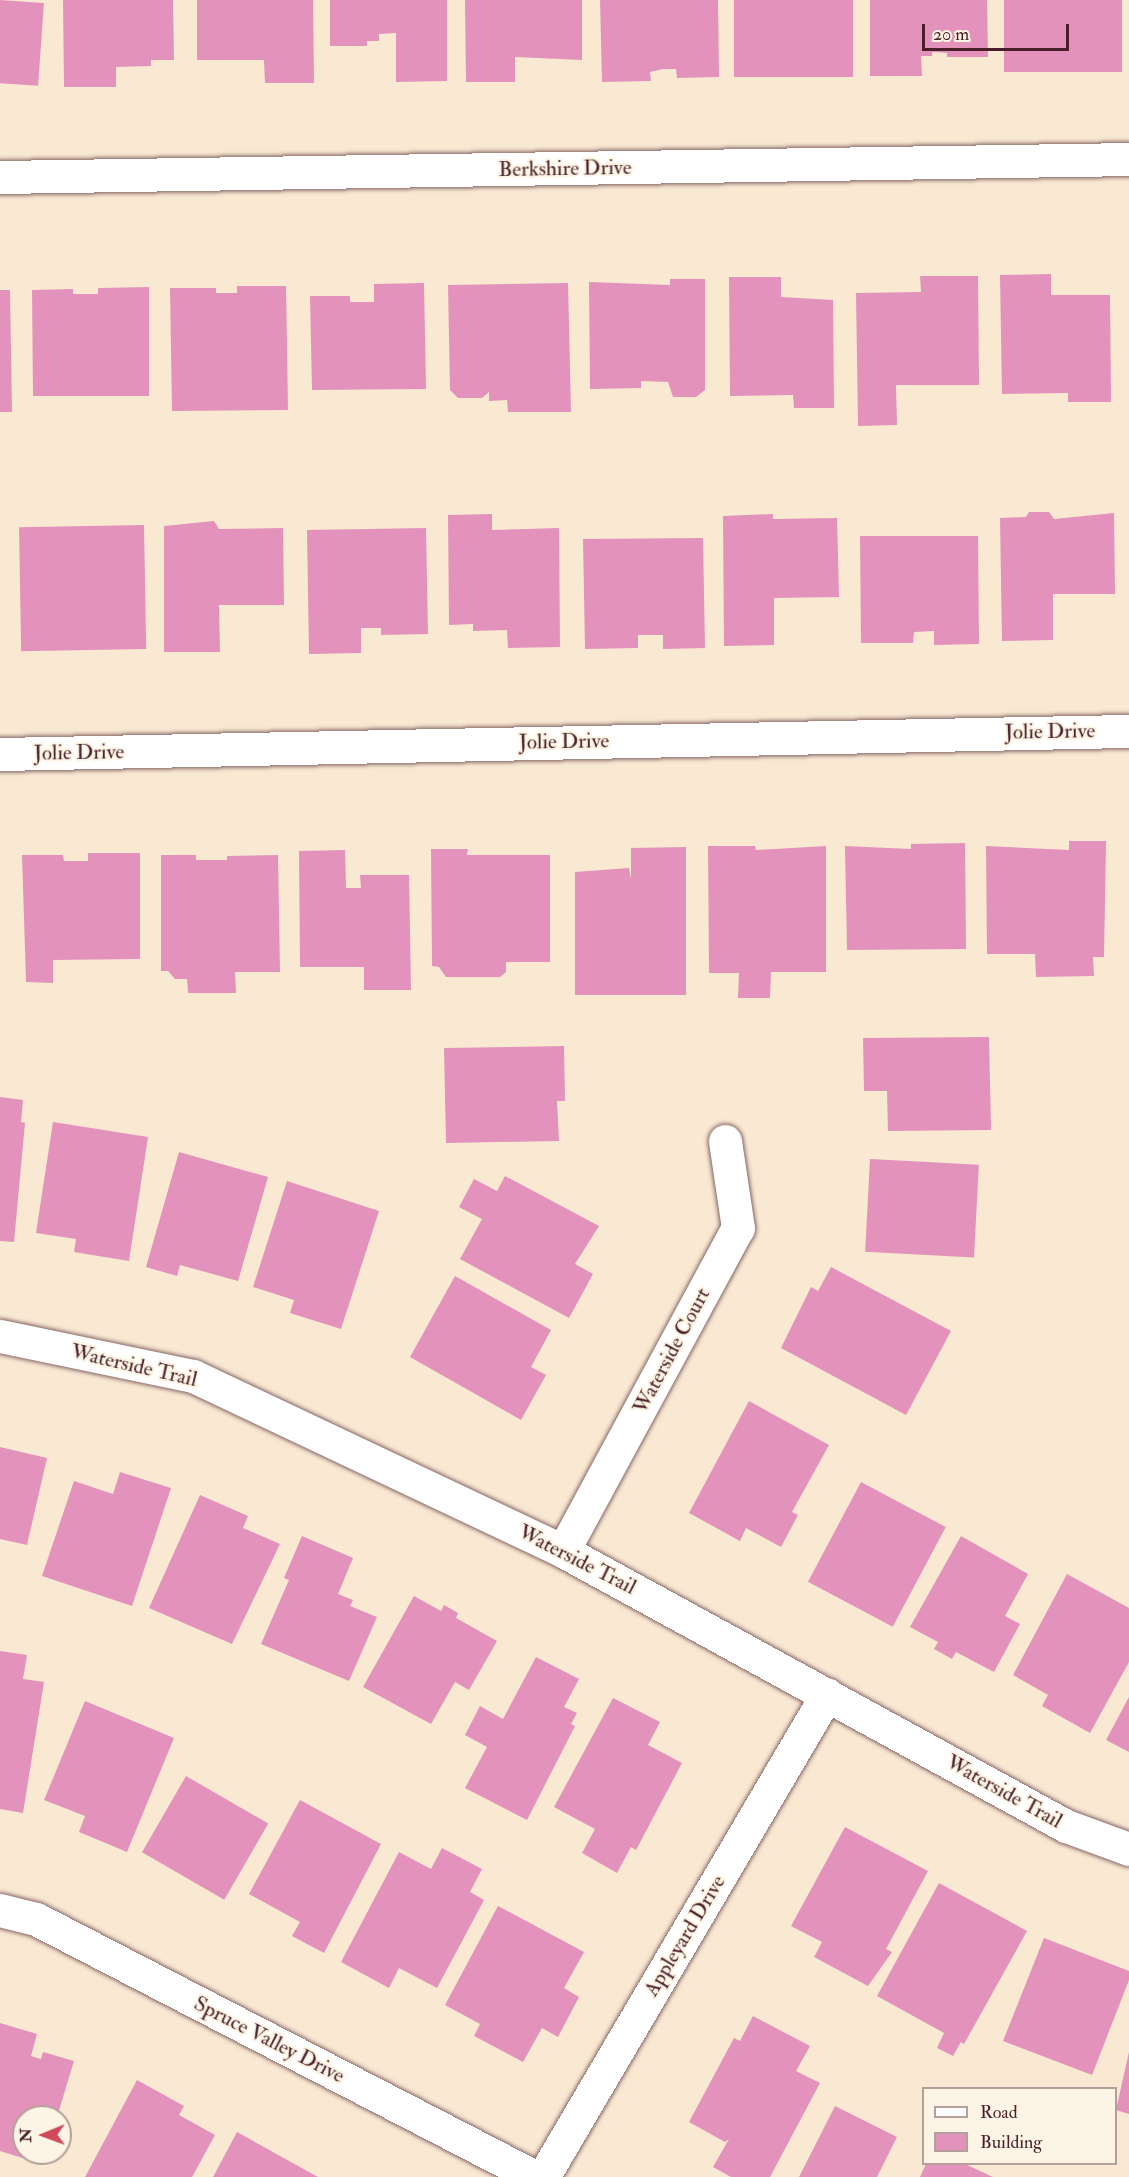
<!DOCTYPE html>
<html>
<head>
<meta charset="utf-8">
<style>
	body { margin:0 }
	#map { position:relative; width:1129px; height:2177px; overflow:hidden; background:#f9e9d3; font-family:"IM FELL Double Pica",serif }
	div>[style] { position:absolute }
	.building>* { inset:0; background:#e292bb; transform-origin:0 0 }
	.roads { filter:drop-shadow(0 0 2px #876666) drop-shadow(0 0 2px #876666) }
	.minor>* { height:33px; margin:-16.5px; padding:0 16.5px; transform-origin:16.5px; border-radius:16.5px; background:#fff }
	.tertiary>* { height:33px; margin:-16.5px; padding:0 16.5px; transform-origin:16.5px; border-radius:16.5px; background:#fff }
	span { translate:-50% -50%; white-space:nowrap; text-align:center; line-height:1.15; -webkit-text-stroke:4.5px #fcf5e5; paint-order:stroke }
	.street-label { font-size:21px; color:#4a1f2b }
	.legend { position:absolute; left:922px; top:2087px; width:195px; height:78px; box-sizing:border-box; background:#fcf5e5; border:2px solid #b59f9b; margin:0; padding:8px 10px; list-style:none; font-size:18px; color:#4a1f2b }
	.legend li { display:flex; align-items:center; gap:12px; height:30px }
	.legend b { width:30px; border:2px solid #b59f9b }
	.north { position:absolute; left:12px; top:2105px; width:60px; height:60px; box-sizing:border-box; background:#fcf5e5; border:2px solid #b59f9b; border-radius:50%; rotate:269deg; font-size:16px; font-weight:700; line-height:24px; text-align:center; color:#4a1f2b }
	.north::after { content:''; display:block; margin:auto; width:21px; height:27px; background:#d1495b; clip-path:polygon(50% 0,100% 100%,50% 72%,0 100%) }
	.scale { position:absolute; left:922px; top:24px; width:147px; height:27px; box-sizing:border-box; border:3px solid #4a1f2b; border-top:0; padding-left:8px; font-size:18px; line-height:21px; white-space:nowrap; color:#4a1f2b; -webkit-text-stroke:4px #fcf5e5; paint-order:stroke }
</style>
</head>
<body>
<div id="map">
	<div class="building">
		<i style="left:0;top:0;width:44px;height:83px;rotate:4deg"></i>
		<i style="clip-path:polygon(63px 0,173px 0,174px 60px,151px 60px,151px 66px,116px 67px,116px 87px,64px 87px)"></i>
		<i style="clip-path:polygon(197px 0,313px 0,314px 83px,265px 83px,264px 60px,197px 60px)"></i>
		<i style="clip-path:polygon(330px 0,447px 0,447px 81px,396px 82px,396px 33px,379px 34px,379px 41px,367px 41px,367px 46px,330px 46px)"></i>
		<i style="clip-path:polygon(465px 0,582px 0,582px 60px,515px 57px,515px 82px,466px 82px)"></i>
		<i style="clip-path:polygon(600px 0,718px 0,719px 77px,677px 78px,676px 69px,663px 69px,650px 72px,651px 81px,602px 82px)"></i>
		<i style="left:734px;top:0;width:119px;height:77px"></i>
		<i style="clip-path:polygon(870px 0,987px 0,988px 57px,947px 57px,947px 53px,932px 52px,932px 56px,921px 56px,922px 76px,870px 76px)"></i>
		<i style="left:1004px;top:0;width:118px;height:72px"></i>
		<i style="clip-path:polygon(1051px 274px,1051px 295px,1110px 295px,1111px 402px,1068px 402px,1068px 393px,1002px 394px,1000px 275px)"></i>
		<i style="clip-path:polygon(920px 276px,978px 276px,979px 385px,896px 385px,897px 425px,858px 426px,856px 293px,921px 292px)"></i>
		<i style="clip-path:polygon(729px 277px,781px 277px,781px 297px,833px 300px,834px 408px,794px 408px,793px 395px,730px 396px)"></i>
		<i style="clip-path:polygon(670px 279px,705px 279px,705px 390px,696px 397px,673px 397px,668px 382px,641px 381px,641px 388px,590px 389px,589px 282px,670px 285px)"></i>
		<i style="clip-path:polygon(424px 283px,426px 389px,312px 390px,310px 296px,350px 296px,350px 302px,374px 302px,374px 284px)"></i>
		<i style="clip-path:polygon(568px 283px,571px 412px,508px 412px,507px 400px,489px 401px,489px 392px,482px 398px,458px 398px,450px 390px,448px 285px)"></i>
		<i style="clip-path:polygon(237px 286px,286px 286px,288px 410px,172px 411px,170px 288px,216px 288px,216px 293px,237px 293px)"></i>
		<i style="clip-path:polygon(149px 287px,149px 396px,33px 396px,32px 290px,73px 289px,73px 294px,98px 294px,98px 288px)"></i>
		<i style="clip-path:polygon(0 290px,10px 290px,12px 412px,0 412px)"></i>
		<i style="clip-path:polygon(1029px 512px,1049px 512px,1054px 519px,1114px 513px,1115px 594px,1053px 594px,1053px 640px,1002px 641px,1000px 518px,1026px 517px)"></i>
		<i style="clip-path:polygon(492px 514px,492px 530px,559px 528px,560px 647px,508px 648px,507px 630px,473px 631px,473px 624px,449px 625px,448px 515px)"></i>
		<i style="clip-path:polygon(773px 514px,773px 519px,837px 518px,839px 597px,774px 598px,774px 645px,724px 646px,723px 516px)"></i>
		<i style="clip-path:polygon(214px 521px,219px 529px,283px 528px,284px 605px,219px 605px,220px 652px,164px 652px,164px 526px)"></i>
		<i style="left:144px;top:525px;width:124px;height:125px;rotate:89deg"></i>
		<i style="clip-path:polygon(426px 528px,428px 634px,381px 635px,381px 628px,361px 628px,361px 653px,309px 654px,307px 530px)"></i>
		<i style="clip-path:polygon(860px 536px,978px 536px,979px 644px,934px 645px,934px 631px,914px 632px,913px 643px,861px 643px)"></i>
		<i style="clip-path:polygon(703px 538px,705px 648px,663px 649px,663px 635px,638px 635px,638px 648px,585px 649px,583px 539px)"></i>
		<i style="clip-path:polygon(1069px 841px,1106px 841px,1104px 957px,1093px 957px,1094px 976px,1036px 977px,1035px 954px,987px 954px,986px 846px,1069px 850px)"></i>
		<i style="clip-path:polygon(965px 843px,966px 949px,847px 950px,845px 846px,911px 849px,911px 844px)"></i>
		<i style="clip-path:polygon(708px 846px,755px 846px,756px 850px,826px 846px,826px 972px,771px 972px,770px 998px,738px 998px,739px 973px,709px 973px)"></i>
		<i style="clip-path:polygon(686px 847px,686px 995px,575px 995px,575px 872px,629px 868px,631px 879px,631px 848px)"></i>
		<i style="clip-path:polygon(431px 849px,468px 849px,467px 855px,550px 855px,550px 962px,506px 962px,506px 972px,500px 977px,446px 977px,439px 967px,432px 966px)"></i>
		<i style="clip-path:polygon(345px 850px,346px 888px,361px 888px,360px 875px,409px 875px,411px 990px,364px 990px,364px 967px,300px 967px,299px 851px)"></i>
		<i style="clip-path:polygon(88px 853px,140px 853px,140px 959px,53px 960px,53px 983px,26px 982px,22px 855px,63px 855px,64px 861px,88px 861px)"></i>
		<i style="clip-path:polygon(161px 855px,196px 855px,196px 860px,227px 860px,227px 856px,278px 855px,280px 972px,235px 972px,236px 993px,188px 993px,187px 979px,175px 979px,168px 971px,161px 971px)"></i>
		<i style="clip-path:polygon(989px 1037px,991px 1130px,888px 1131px,887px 1091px,864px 1091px,863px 1038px)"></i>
		<i style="clip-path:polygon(564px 1046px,565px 1101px,557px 1101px,559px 1141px,446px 1143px,444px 1048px)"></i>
		<i style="clip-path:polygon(0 1097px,23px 1100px,21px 1122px,25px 1123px,14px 1242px,0 1241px)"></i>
		<i style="clip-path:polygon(53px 1122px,148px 1137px,129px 1261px,74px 1252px,76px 1239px,36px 1233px)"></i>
		<i style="clip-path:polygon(179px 1152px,268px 1177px,238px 1281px,180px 1265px,177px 1276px,146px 1267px)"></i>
		<i style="left:870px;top:1159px;width:109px;height:93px;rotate:3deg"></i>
		<i style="clip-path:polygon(505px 1176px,599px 1226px,575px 1264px,593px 1274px,569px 1318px,460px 1259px,482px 1219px,459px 1207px,474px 1179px,497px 1191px)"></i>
		<i style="clip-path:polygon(287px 1181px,379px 1211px,341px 1329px,290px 1313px,294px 1300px,253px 1287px)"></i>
		<i style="clip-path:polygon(831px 1267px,951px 1331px,906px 1415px,781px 1348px,811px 1287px,818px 1291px)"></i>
		<i style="clip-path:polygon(455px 1276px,551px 1330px,531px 1367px,546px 1375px,521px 1420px,410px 1357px)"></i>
		<i style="clip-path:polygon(749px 1401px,829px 1445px,792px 1512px,798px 1515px,781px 1547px,746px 1528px,740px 1541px,689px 1513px)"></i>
		<i style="clip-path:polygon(0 1447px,47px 1458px,27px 1545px,0 1539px)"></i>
		<i style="clip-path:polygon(120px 1472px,171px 1488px,132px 1606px,42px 1576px,74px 1481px,113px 1494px)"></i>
		<i style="left:861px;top:1482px;width:96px;height:113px;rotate:28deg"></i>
		<i style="clip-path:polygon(200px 1495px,248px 1516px,243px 1528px,280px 1544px,232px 1644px,149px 1608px)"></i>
		<i style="clip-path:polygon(302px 1536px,353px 1558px,338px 1594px,353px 1600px,350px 1606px,377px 1617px,349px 1681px,261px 1644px,289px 1580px,284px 1578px)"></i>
		<i style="clip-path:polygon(961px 1536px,1028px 1574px,1005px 1616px,1020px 1624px,994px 1672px,956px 1652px,952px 1659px,934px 1649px,938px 1642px,910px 1627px)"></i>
		<i style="clip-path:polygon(1067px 1574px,1129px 1608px,1129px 1662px,1090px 1733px,1042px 1706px,1048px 1695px,1013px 1675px)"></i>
		<i style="clip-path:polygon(414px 1596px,441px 1611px,444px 1605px,458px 1613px,456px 1618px,497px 1641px,469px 1690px,455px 1682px,431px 1724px,363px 1687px)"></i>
		<i style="clip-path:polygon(0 1651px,27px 1655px,23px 1679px,44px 1682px,23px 1813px,0 1809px)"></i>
		<i style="clip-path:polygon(536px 1657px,579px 1679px,564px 1707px,577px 1713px,571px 1724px,575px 1726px,527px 1820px,465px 1788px,487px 1747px,465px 1735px,480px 1706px,503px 1719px)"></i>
		<i style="clip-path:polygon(1129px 1697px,1129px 1752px,1106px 1740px)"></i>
		<i style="clip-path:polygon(613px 1698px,660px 1722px,648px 1745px,682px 1763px,636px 1850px,631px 1847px,617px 1873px,582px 1853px,595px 1829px,554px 1807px)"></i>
		<i style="clip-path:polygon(85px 1701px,174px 1738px,127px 1852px,79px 1832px,85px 1816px,44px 1800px)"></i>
		<i style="left:186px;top:1776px;width:95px;height:88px;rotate:30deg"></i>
		<i style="clip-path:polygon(300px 1800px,381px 1844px,324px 1953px,292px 1936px,300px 1922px,249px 1894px)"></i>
		<i style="clip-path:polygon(845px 1827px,928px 1871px,886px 1949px,892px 1952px,868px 1986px,814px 1957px,822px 1942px,791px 1926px)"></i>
		<i style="clip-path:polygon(442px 1848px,482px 1869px,470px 1892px,484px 1900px,437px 1988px,399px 1968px,389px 1988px,341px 1962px,399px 1852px,431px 1869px)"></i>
		<i style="clip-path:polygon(939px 1883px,1027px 1931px,964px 2044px,961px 2042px,953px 2056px,937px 2048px,944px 2033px,877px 1996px)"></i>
		<i style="clip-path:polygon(498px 1906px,584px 1952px,564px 1988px,579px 1997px,558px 2037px,542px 2028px,523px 2062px,474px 2036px,480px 2024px,445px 2005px)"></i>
		<i style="clip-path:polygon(1044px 1938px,1129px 1971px,1129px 1980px,1092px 2075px,1003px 2041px)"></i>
		<i style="clip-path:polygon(753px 2016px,810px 2046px,796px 2071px,820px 2083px,770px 2177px,731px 2177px,713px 2167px,729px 2139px,725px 2142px,689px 2122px,734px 2038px,740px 2041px)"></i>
		<i style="clip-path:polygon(0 2023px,37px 2034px,31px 2056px,41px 2059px,43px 2052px,74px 2061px,57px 2117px,24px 2117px,24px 2153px,46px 2153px,42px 2164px,0 2151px)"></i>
		<i style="clip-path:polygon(1129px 2052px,1129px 2114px,1116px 2110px)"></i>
		<i style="clip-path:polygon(137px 2080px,184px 2106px,179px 2115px,215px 2135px,192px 2177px,85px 2177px)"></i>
		<i style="clip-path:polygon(835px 2106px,897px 2137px,877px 2177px,799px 2177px)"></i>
		<i style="clip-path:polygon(237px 2132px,318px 2177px,213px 2177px)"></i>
		<i style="clip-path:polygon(926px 2164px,965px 2164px,993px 2177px,920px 2177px)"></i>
	</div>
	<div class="roads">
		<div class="minor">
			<i style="left:0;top:177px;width:1129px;rotate:-0.91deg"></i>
			<i style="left:0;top:754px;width:1129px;rotate:-1.17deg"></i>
			<i style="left:563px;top:1551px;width:367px;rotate:-61.6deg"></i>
			<i style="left:738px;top:1228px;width:88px;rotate:-98.5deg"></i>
			<i style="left:0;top:1910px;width:37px;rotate:14deg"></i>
			<i style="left:36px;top:1919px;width:562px;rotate:27.34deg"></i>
			<i style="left:543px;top:2177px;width:560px;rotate:-59.54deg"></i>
		</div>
		<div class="tertiary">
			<i style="left:0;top:1336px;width:197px;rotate:11.7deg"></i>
			<i style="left:193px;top:1376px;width:409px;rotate:25.3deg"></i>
			<i style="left:563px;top:1551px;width:573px;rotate:28.67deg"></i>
			<i style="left:1066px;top:1826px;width:67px;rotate:20.1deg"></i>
		</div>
	</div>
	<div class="street-label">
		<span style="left:565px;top:169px;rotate:-1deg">Berkshire Drive</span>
		<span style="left:1050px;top:732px;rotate:-1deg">Jolie Drive</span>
		<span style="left:564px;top:742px;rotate:-1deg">Jolie Drive</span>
		<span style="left:79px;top:753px;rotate:-1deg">Jolie Drive</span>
		<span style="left:672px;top:1351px;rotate:-62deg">Waterside Court</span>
		<span style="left:134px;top:1366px;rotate:13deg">Waterside Trail</span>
		<span style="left:577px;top:1560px;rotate:27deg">Waterside Trail</span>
		<span style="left:1004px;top:1792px;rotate:29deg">Waterside Trail</span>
		<span style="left:685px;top:1936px;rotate:-59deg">Appleyard Drive</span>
		<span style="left:269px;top:2040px;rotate:27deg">Spruce Valley Drive</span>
	</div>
	<ul class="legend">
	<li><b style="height:8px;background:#fff"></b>Road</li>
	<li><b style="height:16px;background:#e292bb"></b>Building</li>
	</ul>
	<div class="north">N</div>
	<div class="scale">20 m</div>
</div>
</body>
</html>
